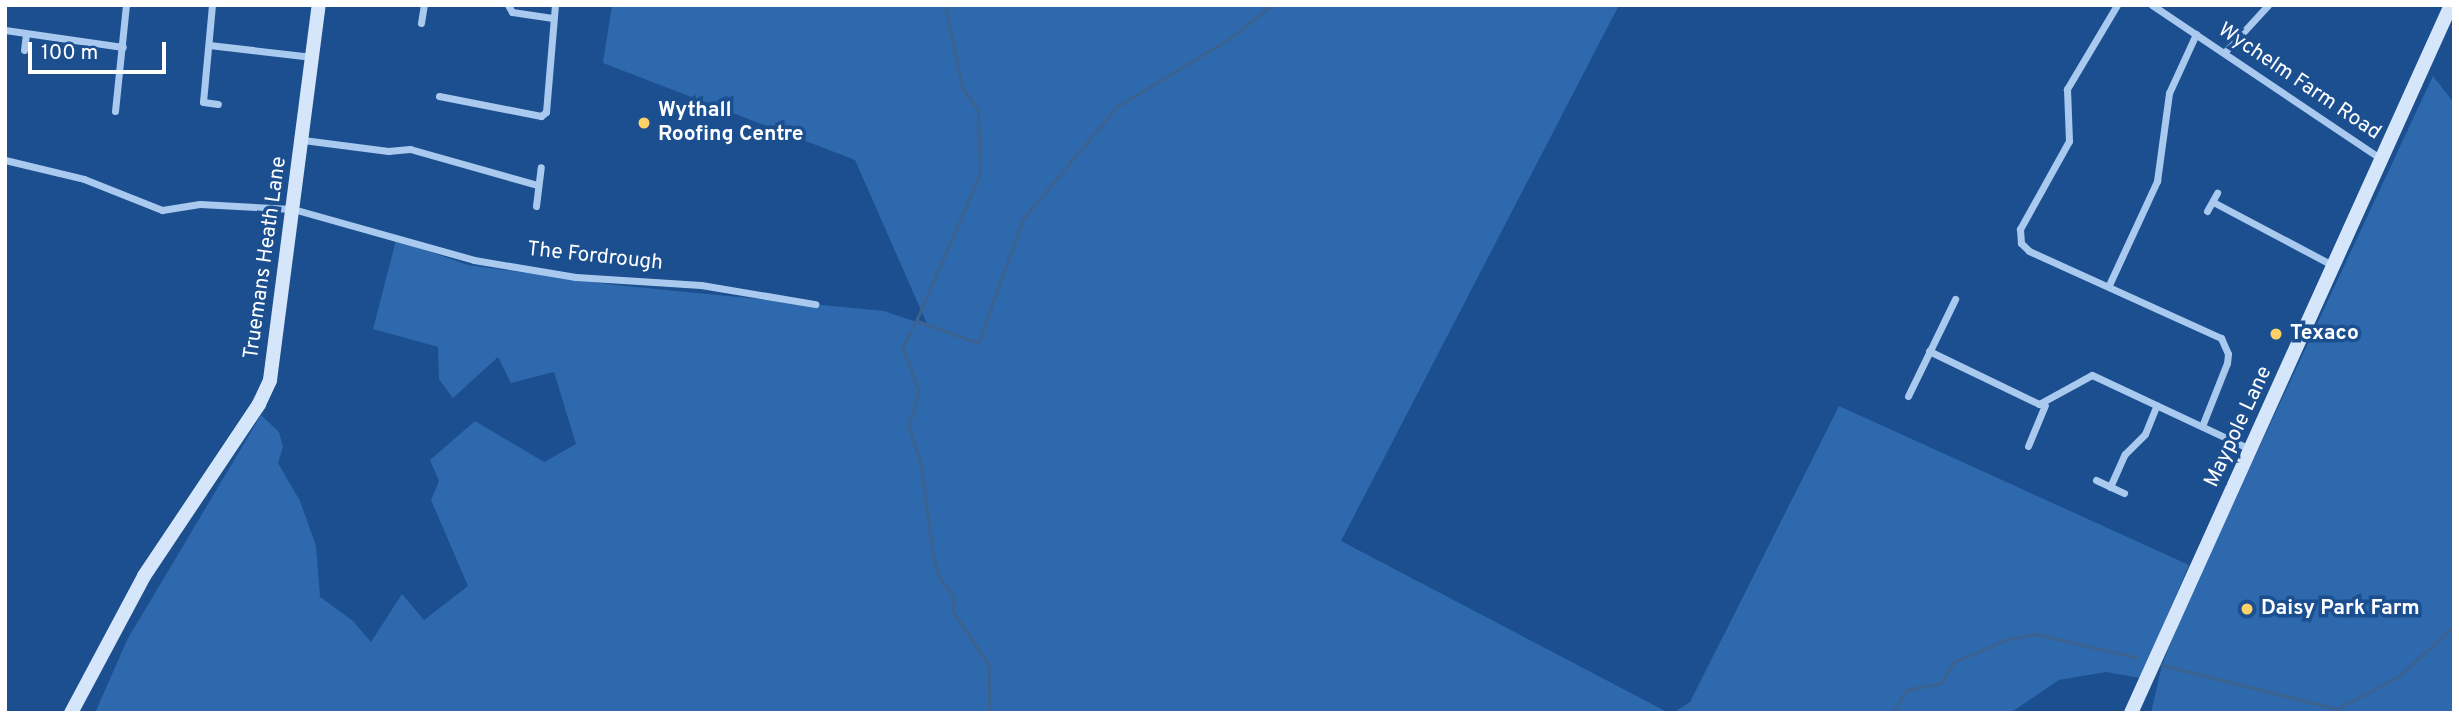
<!DOCTYPE html>
<html>
<head>
<meta charset="utf-8">
<style>
	body { margin:0 }
	#map { position:relative; width:2459px; height:718px; overflow:hidden; background:#1b4f8f; font-family:Overpass,sans-serif }
	div>[style] { position:absolute }
	.green>* { inset:0; background:#2e69ad }
	.stream>* { height:2.5px; margin:-1.25px; padding:0 1.25px; transform-origin:1.25px; border-radius:1.25px; background:#3c6290 }
	.street>* { height:7px; margin:-3.5px; padding:0 3.5px; transform-origin:3.5px; border-radius:3.5px; background:#a9c9ee }
	.secondary>* { height:14px; margin:-7px; padding:0 7px; transform-origin:7px; border-radius:7px; background:#d6e6fa }
	.dots>* { width:19px; height:19px; translate:-50% -50%; box-sizing:border-box; border:4px solid #1b4f8f; border-radius:50% }
	span { translate:-50% -50%; white-space:nowrap; text-align:center; line-height:1.15; -webkit-text-stroke:7px #1b4f8f; paint-order:stroke }
	.street-label { font-size:21px; color:#fff }
	.poi-label { font-size:21px; color:#fff; font-weight:700 }
	.left { translate:0 -50%; text-align:left }
	.frame { position:absolute; inset:0; border:7px solid #fff; pointer-events:none }
	.scale { position:absolute; left:28px; top:42px; width:138px; height:32px; box-sizing:border-box; border:4px solid #fff; border-top:0; padding-left:9px; font-size:21px; line-height:24px; white-space:nowrap; color:#fff; -webkit-text-stroke:5px #1b4f8f; paint-order:stroke }
</style>
</head>
<body>
<div id="map">
	<div class="green">
		<i style="clip-path:polygon(612px 5px,1619px 5px,1341px 541px,1669px 713px,95px 713px,127px 640px,261px 415px,279px 432px,283px 447px,278px 463px,300px 501px,316px 546px,320px 597px,353px 621px,371px 642px,402px 594px,424px 620px,468px 586px,431px 500px,439px 481px,430px 460px,475px 421px,544px 462px,576px 444px,554px 372px,511px 383px,498px 357px,453px 398px,439px 379px,438px 347px,373px 329px,396px 240px,468px 265px,615px 285px,884px 311px,928px 326px,855px 160px,603px 63px)"></i>
		<i style="clip-path:polygon(2433px 76px,2454px 103px,2454px 713px,2151px 713px,2162px 665px,2186px 604px)"></i>
		<i style="clip-path:polygon(1839px 406px,2189px 565px,2140px 678px,2106px 672px,2059px 680px,2010px 713px,1673px 713px,1690px 702px)"></i>
	</div>
	<div class="stream">
		<i style="left:918px;top:321px;width:64px;rotate:20.1deg"></i>
		<i style="left:978px;top:343px;width:132px;rotate:-70.1deg"></i>
		<i style="left:1023px;top:219px;width:100px;rotate:-50.3deg"></i>
		<i style="left:1087px;top:142px;width:48px;rotate:-49.3deg"></i>
		<i style="left:1118px;top:106px;width:130px;rotate:-31.1deg"></i>
		<i style="left:1229px;top:39px;width:55px;rotate:-38.3deg"></i>
		<i style="left:913px;top:328px;width:168px;rotate:-66.5deg"></i>
		<i style="left:980px;top:174px;width:63px;rotate:-91.8deg"></i>
		<i style="left:978px;top:111px;width:29px;rotate:-124deg"></i>
		<i style="left:962px;top:87px;width:84px;rotate:-101.7deg"></i>
		<i style="left:911px;top:332px;width:17px;rotate:118deg"></i>
		<i style="left:903px;top:347px;width:47px;rotate:70deg"></i>
		<i style="left:919px;top:391px;width:36px;rotate:106deg"></i>
		<i style="left:909px;top:426px;width:39px;rotate:72deg"></i>
		<i style="left:921px;top:463px;width:91px;rotate:82.4deg"></i>
		<i style="left:933px;top:553px;width:23px;rotate:77deg"></i>
		<i style="left:938px;top:575px;width:27px;rotate:54deg"></i>
		<i style="left:954px;top:597px;width:14px;rotate:94deg"></i>
		<i style="left:953px;top:611px;width:65px;rotate:56.3deg"></i>
		<i style="left:989px;top:665px;width:48px;rotate:88.8deg"></i>
		<i style="left:2162px;top:665px;width:180px;rotate:14.1deg"></i>
		<i style="left:2337px;top:709px;width:70px;rotate:-28deg"></i>
		<i style="left:2399px;top:676px;width:74px;rotate:-42.3deg"></i>
		<i style="left:1893px;top:713px;width:26px;rotate:-61deg"></i>
		<i style="left:1906px;top:690px;width:36px;rotate:-11deg"></i>
		<i style="left:1941px;top:683px;width:25px;rotate:-58deg"></i>
		<i style="left:1954px;top:662px;width:59px;rotate:-23.1deg"></i>
		<i style="left:2008px;top:639px;width:28px;rotate:-10deg"></i>
		<i style="left:2036px;top:634px;width:102px;rotate:13.1deg"></i>
	</div>
	<div class="street">
		<i style="left:212px;top:5px;width:97px;rotate:95.3deg"></i>
		<i style="left:203px;top:102px;width:15px;rotate:8deg"></i>
		<i style="left:508px;top:5px;width:8px;rotate:60deg"></i>
		<i style="left:512px;top:12px;width:41px;rotate:8.3deg"></i>
		<i style="left:2117px;top:5px;width:98px;rotate:120.8deg"></i>
		<i style="left:2067px;top:89px;width:52px;rotate:87.8deg"></i>
		<i style="left:2069px;top:141px;width:101px;rotate:119.1deg"></i>
		<i style="left:2020px;top:229px;width:14px;rotate:86deg"></i>
		<i style="left:2021px;top:243px;width:11px;rotate:45deg"></i>
		<i style="left:2029px;top:251px;width:211px;rotate:24.4deg"></i>
		<i style="left:2221px;top:338px;width:17px;rotate:66deg"></i>
		<i style="left:2228px;top:354px;width:9px;rotate:96deg"></i>
		<i style="left:2227px;top:363px;width:68px;rotate:111.6deg"></i>
		<i style="left:2152px;top:5px;width:276px;rotate:33.9deg"></i>
		<i style="left:421px;top:23px;width:18px;rotate:-81deg"></i>
		<i style="left:5px;top:30px;width:119px;rotate:8.2deg"></i>
		<i style="left:209px;top:45px;width:104px;rotate:6.6deg"></i>
		<i style="left:24px;top:50px;width:16px;rotate:-83deg"></i>
		<i style="left:2225px;top:52px;width:64px;rotate:-47.5deg"></i>
		<i style="left:439px;top:96px;width:104px;rotate:11.1deg"></i>
		<i style="left:541px;top:116px;width:6px;rotate:-39deg"></i>
		<i style="left:546px;top:112px;width:107px;rotate:-85.2deg"></i>
		<i style="left:115px;top:111px;width:107px;rotate:-84.1deg"></i>
		<i style="left:303px;top:140px;width:86px;rotate:7.4deg"></i>
		<i style="left:388px;top:151px;width:22px;rotate:-5deg"></i>
		<i style="left:410px;top:149px;width:132px;rotate:15.8deg"></i>
		<i style="left:5px;top:160px;width:81px;rotate:13.5deg"></i>
		<i style="left:84px;top:179px;width:84px;rotate:21.7deg"></i>
		<i style="left:162px;top:210px;width:38px;rotate:-9deg"></i>
		<i style="left:200px;top:204px;width:93px;rotate:3.1deg"></i>
		<i style="left:293px;top:209px;width:188px;rotate:15.7deg"></i>
		<i style="left:474px;top:260px;width:103px;rotate:9.5deg"></i>
		<i style="left:576px;top:277px;width:125px;rotate:3.7deg"></i>
		<i style="left:701px;top:285px;width:116px;rotate:9.5deg"></i>
		<i style="left:2215px;top:203px;width:135px;rotate:27.9deg"></i>
		<i style="left:536px;top:206px;width:39px;rotate:-83deg"></i>
		<i style="left:2207px;top:211px;width:21px;rotate:-61deg"></i>
		<i style="left:2109px;top:285px;width:115px;rotate:-65.2deg"></i>
		<i style="left:2157px;top:181px;width:89px;rotate:-82.2deg"></i>
		<i style="left:2169px;top:93px;width:65px;rotate:-65.4deg"></i>
		<i style="left:1929px;top:351px;width:122px;rotate:25.7deg"></i>
		<i style="left:2039px;top:404px;width:60px;rotate:-28.7deg"></i>
		<i style="left:2092px;top:375px;width:174px;rotate:25.1deg"></i>
		<i style="left:1908px;top:396px;width:108px;rotate:-64.1deg"></i>
		<i style="left:2028px;top:446px;width:44px;rotate:-67.5deg"></i>
		<i style="left:2096px;top:480px;width:31px;rotate:25deg"></i>
		<i style="left:2110px;top:487px;width:36px;rotate:-66deg"></i>
		<i style="left:2125px;top:454px;width:28px;rotate:-45deg"></i>
		<i style="left:2145px;top:434px;width:31px;rotate:-68deg"></i>
	</div>
	<div class="secondary">
		<i style="left:71px;top:713px;width:155px;rotate:-61.9deg"></i>
		<i style="left:144px;top:576px;width:207px;rotate:-56.2deg"></i>
		<i style="left:259px;top:404px;width:26px;rotate:-65deg"></i>
		<i style="left:270px;top:380px;width:378px;rotate:-82.6deg"></i>
		<i style="left:2131px;top:713px;width:777px;rotate:-65.68deg"></i>
	</div>
	<div class="dots">
		<i style="left:644px;top:123px;background:#ffd166"></i>
		<i style="left:2276px;top:334px;background:#ffd166"></i>
		<i style="left:2247px;top:609px;background:#ffd166"></i>
	</div>
	<div class="street-label">
		<span style="left:2299px;top:82px;rotate:34deg">Wychelm Farm Road</span>
		<span style="left:595px;top:257px;rotate:6deg">The Fordrough</span>
		<span style="left:266px;top:258px;rotate:-82deg">Truemans Heath Lane</span>
		<span style="left:2239px;top:427px;rotate:-65deg">Maypole Lane</span>
	</div>
	<div class="poi-label">
		<span class="left" style="left:658px;top:123px">Wythall<br>Roofing Centre</span>
		<span class="left" style="left:2290px;top:334px">Texaco</span>
		<span class="left" style="left:2261px;top:609px">Daisy Park Farm</span>
	</div>
	<div class="frame"></div>
	<div class="scale">100 m</div>
</div>
</body>
</html>
